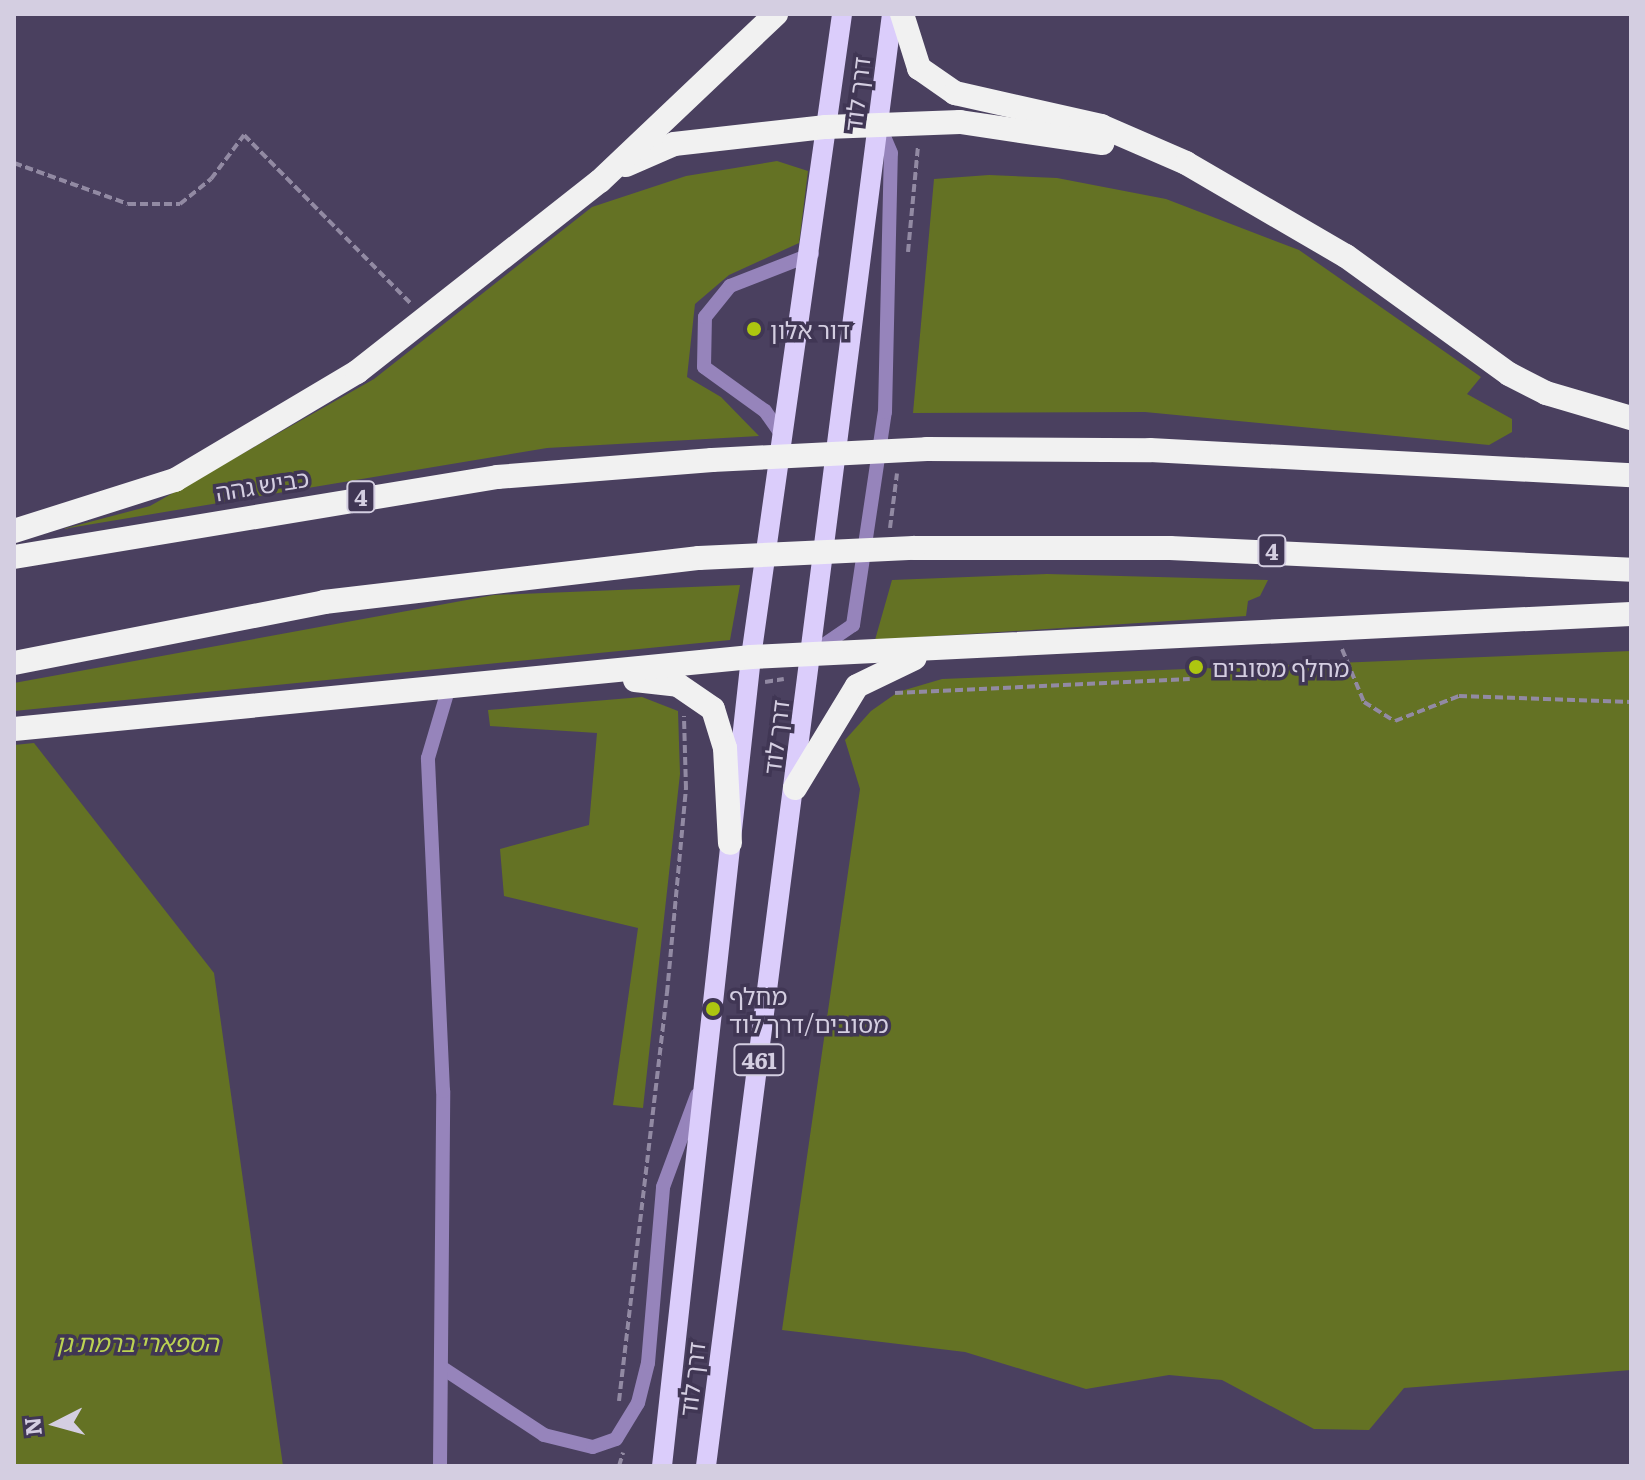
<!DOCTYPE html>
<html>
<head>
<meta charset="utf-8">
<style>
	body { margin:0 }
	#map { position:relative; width:1645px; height:1480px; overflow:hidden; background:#4a405f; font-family:Literata,"Noto Sans Hebrew",serif }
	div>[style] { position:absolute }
	.green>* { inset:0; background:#647224 }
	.path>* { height:4px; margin-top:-2px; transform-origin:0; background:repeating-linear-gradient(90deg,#928aa3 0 8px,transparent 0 12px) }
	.minor>* { height:14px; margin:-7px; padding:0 7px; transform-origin:7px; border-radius:7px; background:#9684bb }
	.major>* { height:20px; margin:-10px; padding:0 10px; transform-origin:10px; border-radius:10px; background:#dbcdfb }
	.highway>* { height:24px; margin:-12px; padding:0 12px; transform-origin:12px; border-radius:12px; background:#f1f1f1 }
	.highway-bridge>* { height:24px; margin:-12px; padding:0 12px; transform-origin:12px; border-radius:12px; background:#f1f1f1 }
	.dots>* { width:22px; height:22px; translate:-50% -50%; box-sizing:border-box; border:4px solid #403654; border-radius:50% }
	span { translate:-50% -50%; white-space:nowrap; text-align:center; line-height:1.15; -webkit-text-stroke:7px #403654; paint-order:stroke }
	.shield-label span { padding:2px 6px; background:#403654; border:2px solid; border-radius:6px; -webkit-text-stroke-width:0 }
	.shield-label { font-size:22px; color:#d4cee1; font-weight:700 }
	.street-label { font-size:24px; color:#d4cee1 }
	.poi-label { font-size:24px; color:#d4cee1 }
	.left { translate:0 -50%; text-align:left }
	.park-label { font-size:24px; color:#bcd352; font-style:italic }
	.frame { position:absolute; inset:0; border:16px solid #d4cee1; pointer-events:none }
	.north { position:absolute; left:16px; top:1384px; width:80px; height:80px; -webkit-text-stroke:6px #403654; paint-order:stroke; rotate:264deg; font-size:22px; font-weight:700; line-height:32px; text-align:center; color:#d4cee1 }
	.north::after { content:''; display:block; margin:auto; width:28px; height:36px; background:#d4cee1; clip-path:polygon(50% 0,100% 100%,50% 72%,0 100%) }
</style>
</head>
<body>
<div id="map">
	<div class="green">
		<i style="clip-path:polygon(777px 161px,808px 171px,799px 243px,729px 275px,695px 304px,687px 377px,721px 397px,759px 436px,547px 448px,63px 529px,150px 506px,374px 379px,592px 207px,686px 176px)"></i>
		<i style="clip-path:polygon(989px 175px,1057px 178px,1166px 199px,1299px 250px,1481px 377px,1467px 394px,1512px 419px,1512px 432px,1489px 445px,1145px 412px,913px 413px,934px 179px)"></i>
		<i style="clip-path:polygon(1047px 574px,1268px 580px,1260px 596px,1248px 601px,1246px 616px,875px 640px,892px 580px)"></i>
		<i style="clip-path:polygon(740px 585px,730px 640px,14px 711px,14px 683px,494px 595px)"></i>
		<i style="clip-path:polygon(1631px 651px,1631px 1370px,1404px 1388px,1369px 1430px,1314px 1429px,1222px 1380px,1169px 1375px,1086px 1389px,965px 1352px,782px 1330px,860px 789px,845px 740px,871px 711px,898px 692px,942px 679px)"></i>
		<i style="clip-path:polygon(642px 697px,678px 711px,680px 774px,643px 1108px,613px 1105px,638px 928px,504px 896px,500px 849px,589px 825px,597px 733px,490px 726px,488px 710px)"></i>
		<i style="clip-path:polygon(34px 743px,214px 973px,283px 1466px,14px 1466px,14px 745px)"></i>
	</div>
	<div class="path">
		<i style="left:14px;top:163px;width:121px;rotate:19.8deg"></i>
		<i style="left:128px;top:204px;width:52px"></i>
		<i style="left:180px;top:204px;width:40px;rotate:-39deg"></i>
		<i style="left:211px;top:179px;width:55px;rotate:-53.1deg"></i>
		<i style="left:244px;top:135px;width:236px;rotate:45.3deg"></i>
		<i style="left:908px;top:252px;width:106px;rotate:-84.6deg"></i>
		<i style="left:890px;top:528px;width:55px;rotate:-82.7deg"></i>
		<i style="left:1342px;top:649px;width:57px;rotate:67.5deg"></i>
		<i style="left:1364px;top:702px;width:36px;rotate:32deg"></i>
		<i style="left:1395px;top:721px;width:69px;rotate:-21.3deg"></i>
		<i style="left:1459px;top:696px;width:172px;rotate:2deg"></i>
		<i style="left:765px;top:682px;width:19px;rotate:-9deg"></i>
		<i style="left:895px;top:693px;width:295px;rotate:-2.7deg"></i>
		<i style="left:619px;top:1401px;width:411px;rotate:-83.3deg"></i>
		<i style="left:667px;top:993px;width:205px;rotate:-84.7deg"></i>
		<i style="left:686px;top:789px;width:73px;rotate:-91.6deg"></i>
		<i style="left:619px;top:1466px;width:14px;rotate:-73deg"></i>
	</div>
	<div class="minor">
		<i style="left:784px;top:438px;width:33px;rotate:-125deg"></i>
		<i style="left:765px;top:411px;width:75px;rotate:-144.2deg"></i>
		<i style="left:704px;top:367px;width:50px;rotate:-88.9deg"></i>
		<i style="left:705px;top:317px;width:40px;rotate:-51deg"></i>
		<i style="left:730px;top:286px;width:88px;rotate:-21.3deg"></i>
		<i style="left:815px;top:651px;width:46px;rotate:-34.4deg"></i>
		<i style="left:853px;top:625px;width:215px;rotate:-81.5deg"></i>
		<i style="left:885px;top:412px;width:259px;rotate:-88.7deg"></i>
		<i style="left:891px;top:153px;width:30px;rotate:-113deg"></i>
		<i style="left:441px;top:1367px;width:123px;rotate:33.4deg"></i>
		<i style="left:544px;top:1435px;width:50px;rotate:13.8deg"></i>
		<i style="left:593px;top:1447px;width:24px;rotate:-19deg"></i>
		<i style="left:616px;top:1439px;width:42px;rotate:-58.6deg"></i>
		<i style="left:638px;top:1403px;width:41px;rotate:-76deg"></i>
		<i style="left:648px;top:1363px;width:177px;rotate:-85.1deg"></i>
		<i style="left:663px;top:1187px;width:98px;rotate:-69.7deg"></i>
		<i style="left:440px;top:1466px;width:375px;rotate:-89.5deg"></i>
		<i style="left:443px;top:1091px;width:333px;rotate:-92.6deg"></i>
		<i style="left:428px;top:758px;width:64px;rotate:-73.6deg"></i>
	</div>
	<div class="major">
		<i style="left:662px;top:1466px;width:814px;rotate:-83.72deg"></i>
		<i style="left:751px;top:657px;width:649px;rotate:-81.94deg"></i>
		<i style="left:706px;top:1466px;width:1464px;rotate:-82.7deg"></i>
	</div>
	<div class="highway">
		<i style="left:902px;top:14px;width:57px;rotate:72.5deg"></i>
		<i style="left:919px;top:68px;width:44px;rotate:34.8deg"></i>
		<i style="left:955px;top:93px;width:150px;rotate:12.7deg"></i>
		<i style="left:1101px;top:126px;width:93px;rotate:23.5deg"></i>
		<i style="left:1186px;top:163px;width:185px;rotate:30.2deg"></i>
		<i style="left:1346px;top:256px;width:201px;rotate:35.9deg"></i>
		<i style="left:1509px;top:374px;width:42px;rotate:27.2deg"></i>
		<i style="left:1546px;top:393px;width:89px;rotate:16.4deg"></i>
		<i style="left:626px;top:165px;width:52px;rotate:-23.6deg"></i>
		<i style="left:674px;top:144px;width:153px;rotate:-6.4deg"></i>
		<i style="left:826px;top:127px;width:134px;rotate:-2.1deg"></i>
		<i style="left:960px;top:122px;width:144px;rotate:8.4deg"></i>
		<i style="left:927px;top:449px;width:223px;rotate:0.3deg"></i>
		<i style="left:1150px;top:450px;width:482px;rotate:3deg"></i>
		<i style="left:14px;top:531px;width:169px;rotate:-17.6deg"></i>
		<i style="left:175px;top:480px;width:212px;rotate:-30.7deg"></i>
		<i style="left:357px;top:372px;width:309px;rotate:-38.2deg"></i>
		<i style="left:600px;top:181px;width:243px;rotate:-43.5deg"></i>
		<i style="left:914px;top:548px;width:256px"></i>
		<i style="left:1170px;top:548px;width:462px;rotate:2.7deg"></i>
		<i style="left:14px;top:557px;width:490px;rotate:-9.4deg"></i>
		<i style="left:497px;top:477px;width:216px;rotate:-4.5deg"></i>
		<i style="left:14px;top:663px;width:316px;rotate:-11.1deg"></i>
		<i style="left:324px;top:602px;width:378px;rotate:-6.7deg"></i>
		<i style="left:635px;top:680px;width:43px;rotate:6.6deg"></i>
		<i style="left:678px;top:685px;width:42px;rotate:34.4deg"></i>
		<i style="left:713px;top:709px;width:41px;rotate:72.9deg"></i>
		<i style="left:725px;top:748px;width:95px;rotate:87deg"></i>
		<i style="left:14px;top:729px;width:741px;rotate:-5.58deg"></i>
		<i style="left:751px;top:657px;width:881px;rotate:-2.8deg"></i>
		<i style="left:795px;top:788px;width:119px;rotate:-58.7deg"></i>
		<i style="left:857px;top:686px;width:64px;rotate:-25.8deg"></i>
	</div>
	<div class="highway-bridge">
		<i style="left:712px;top:460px;width:215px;rotate:-2.9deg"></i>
		<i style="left:699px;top:558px;width:215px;rotate:-2.7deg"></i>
	</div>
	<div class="dots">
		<i style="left:754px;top:329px;background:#adc610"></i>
		<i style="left:1196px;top:667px;background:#adc610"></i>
		<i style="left:713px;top:1009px;background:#adc610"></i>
	</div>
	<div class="shield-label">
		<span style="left:361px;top:497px">4</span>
		<span style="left:1272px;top:551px">4</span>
		<span style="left:759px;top:1060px">461</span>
	</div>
	<div class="street-label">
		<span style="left:856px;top:94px;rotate:-83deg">דרך לוד</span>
		<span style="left:262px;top:484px;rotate:-9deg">כביש גהה</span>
		<span style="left:775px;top:737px;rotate:-83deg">דרך לוד</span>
		<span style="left:691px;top:1379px;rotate:-83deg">דרך לוד</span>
	</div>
	<div class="poi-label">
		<span class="left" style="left:770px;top:329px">דור אלון</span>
		<span class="left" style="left:1212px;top:667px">מחלף מסובים</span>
		<span class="left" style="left:729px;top:1009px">מחלף<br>מסובים/דרך לוד</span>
	</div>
	<div class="park-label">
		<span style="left:137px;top:1342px">הספארי ברמת גן</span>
	</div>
	<div class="frame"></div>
	<div class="north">N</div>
</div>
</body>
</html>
